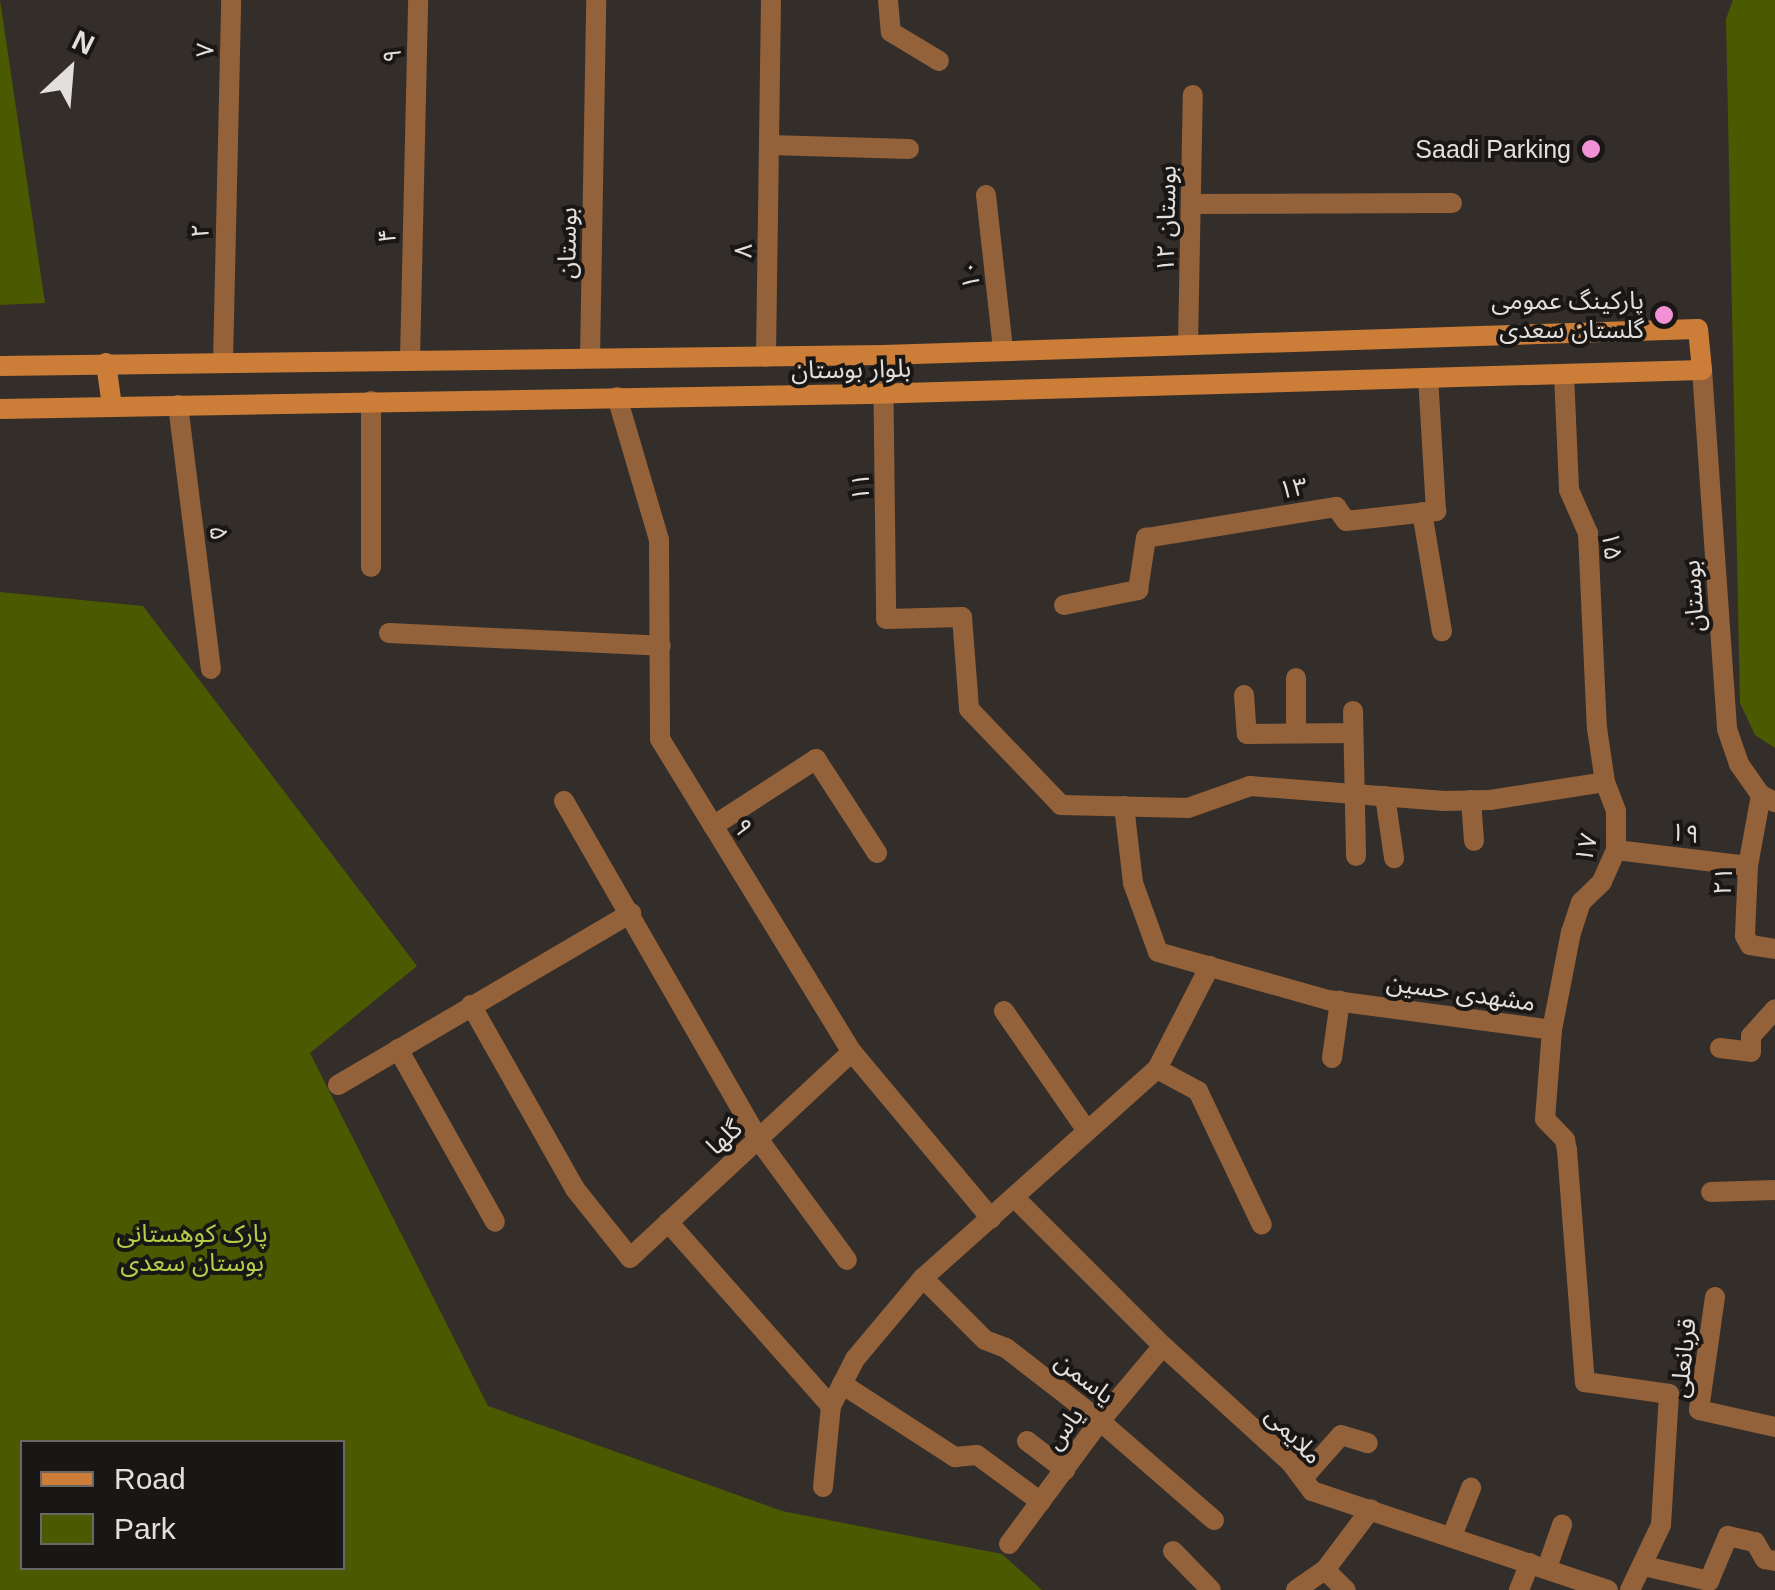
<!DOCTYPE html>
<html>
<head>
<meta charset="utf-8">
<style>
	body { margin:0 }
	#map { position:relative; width:1775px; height:1590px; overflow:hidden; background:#342e2a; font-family:Arial,"Noto Sans Arabic",sans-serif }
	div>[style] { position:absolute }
	.green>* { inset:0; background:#4b5900 }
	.minor>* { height:20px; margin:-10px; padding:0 10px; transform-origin:10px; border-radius:10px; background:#94623a }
	.tertiary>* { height:20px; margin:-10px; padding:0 10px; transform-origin:10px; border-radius:10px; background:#94623a }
	.secondary>* { height:20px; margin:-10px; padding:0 10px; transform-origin:10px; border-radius:10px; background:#cc7d38 }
	.dots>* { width:28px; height:28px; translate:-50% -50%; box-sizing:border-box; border:5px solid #191715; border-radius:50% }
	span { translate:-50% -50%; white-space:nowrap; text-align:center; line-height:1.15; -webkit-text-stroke:8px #191715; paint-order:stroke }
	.street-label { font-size:25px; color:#e3dfdd }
	.poi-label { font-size:25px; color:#e3dfdd }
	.right { translate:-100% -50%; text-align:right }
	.park-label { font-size:25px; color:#b5ce49 }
	.legend { position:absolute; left:20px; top:1440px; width:325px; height:130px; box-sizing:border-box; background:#191715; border:2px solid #6a6765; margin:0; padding:12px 18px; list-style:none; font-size:30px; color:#e3dfdd }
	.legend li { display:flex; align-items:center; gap:20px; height:50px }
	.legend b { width:50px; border:2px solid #6a6765 }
	.north { position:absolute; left:20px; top:20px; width:100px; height:100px; -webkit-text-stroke:8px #191715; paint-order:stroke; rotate:26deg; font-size:28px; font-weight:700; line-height:40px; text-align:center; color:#e3dfdd }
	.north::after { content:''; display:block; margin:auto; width:35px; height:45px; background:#e3dfdd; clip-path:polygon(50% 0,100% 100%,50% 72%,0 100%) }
</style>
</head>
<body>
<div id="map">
	<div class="green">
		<i style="clip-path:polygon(0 0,45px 303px,0 305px)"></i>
		<i style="clip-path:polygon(1733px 0,1775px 0,1775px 748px,1755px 735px,1740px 703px,1726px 19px)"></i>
		<i style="clip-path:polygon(evenodd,0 592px,143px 606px,417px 966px,310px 1053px,488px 1406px,782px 1511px,1002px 1554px,1042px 1590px,0 1590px,0 592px,22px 1442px,342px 1442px,342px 1568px,22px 1568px,22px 1442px)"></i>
	</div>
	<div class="minor">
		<i style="left:888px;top:0;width:32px;rotate:85deg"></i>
		<i style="left:891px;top:32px;width:56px;rotate:31.1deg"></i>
		<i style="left:769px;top:145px;width:140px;rotate:1.6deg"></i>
		<i style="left:986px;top:195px;width:156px;rotate:83.7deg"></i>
		<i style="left:1191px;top:204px;width:261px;rotate:-0.2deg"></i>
		<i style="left:1188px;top:345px;width:250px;rotate:-88.9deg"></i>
		<i style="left:883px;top:355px;width:264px;rotate:89.3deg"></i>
		<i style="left:886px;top:619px;width:76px;rotate:-1.5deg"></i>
		<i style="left:962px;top:617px;width:92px;rotate:85.6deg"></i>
		<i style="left:969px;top:709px;width:133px;rotate:46.2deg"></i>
		<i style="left:1061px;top:805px;width:127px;rotate:1.4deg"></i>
		<i style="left:1188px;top:808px;width:66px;rotate:-19.5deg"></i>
		<i style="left:1250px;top:786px;width:195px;rotate:4.4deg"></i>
		<i style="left:1444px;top:801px;width:46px;rotate:-1.2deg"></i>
		<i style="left:1490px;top:800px;width:116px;rotate:-8.9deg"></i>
		<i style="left:766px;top:357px;width:357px;rotate:-89.2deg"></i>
		<i style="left:590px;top:358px;width:358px;rotate:-89deg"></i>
		<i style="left:410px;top:360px;width:360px;rotate:-88.7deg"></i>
		<i style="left:223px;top:362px;width:362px;rotate:-88.7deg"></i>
		<i style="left:1564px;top:374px;width:116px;rotate:87.5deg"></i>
		<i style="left:1569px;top:490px;width:47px;rotate:66.2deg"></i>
		<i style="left:1588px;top:533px;width:195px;rotate:87.4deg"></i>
		<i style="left:1597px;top:728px;width:55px;rotate:81.6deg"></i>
		<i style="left:1605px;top:782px;width:31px;rotate:69deg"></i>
		<i style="left:1616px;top:811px;width:39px;rotate:90deg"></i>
		<i style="left:1616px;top:850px;width:35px;rotate:114deg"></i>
		<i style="left:1602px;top:882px;width:29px;rotate:136deg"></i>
		<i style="left:1581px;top:902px;width:32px;rotate:108deg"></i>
		<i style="left:1571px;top:932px;width:100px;rotate:101deg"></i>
		<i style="left:1552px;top:1030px;width:89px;rotate:94.5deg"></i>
		<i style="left:1545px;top:1119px;width:29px;rotate:46deg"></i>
		<i style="left:1565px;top:1140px;width:10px;rotate:79deg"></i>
		<i style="left:1567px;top:1150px;width:233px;rotate:85.6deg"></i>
		<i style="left:1585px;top:1382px;width:85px;rotate:8.1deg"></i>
		<i style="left:1669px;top:1394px;width:131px;rotate:93.5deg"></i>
		<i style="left:1661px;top:1525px;width:72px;rotate:115.5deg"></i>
		<i style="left:371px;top:401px;width:166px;rotate:90deg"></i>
		<i style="left:178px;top:405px;width:266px;rotate:82.9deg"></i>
		<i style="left:1422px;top:512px;width:121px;rotate:80.5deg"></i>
		<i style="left:1064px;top:605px;width:76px;rotate:-11.5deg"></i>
		<i style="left:1138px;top:590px;width:53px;rotate:-81.3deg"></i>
		<i style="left:1146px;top:538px;width:193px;rotate:-9.3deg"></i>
		<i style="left:1336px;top:507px;width:17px;rotate:54deg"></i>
		<i style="left:1346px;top:521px;width:91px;rotate:-6.3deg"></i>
		<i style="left:1436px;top:511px;width:133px;rotate:-93.4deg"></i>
		<i style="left:389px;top:633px;width:272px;rotate:2.7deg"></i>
		<i style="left:1244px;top:695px;width:39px;rotate:86deg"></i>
		<i style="left:1247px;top:734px;width:106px;rotate:-0.5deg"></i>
		<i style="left:1353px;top:711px;width:145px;rotate:88.8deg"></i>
		<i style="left:1296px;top:733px;width:55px;rotate:-90deg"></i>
		<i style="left:1761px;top:795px;width:72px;rotate:100.4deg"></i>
		<i style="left:1748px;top:866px;width:70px;rotate:92.5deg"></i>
		<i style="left:1745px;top:936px;width:10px;rotate:61deg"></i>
		<i style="left:1750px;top:945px;width:25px;rotate:9deg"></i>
		<i style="left:1385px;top:796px;width:63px;rotate:81.7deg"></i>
		<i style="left:1471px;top:800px;width:41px;rotate:85.8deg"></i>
		<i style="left:564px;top:801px;width:390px;rotate:60.1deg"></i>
		<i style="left:758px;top:1139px;width:150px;rotate:53.7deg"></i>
		<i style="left:1124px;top:806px;width:78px;rotate:83.3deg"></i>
		<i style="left:1133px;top:883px;width:73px;rotate:70.1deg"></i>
		<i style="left:1158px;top:952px;width:177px;rotate:15.8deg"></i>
		<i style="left:1328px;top:1000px;width:226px;rotate:7.6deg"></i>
		<i style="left:713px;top:826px;width:123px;rotate:-33deg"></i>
		<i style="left:816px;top:759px;width:112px;rotate:57deg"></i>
		<i style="left:1616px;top:850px;width:133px;rotate:6.9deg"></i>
		<i style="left:471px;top:1005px;width:211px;rotate:60.5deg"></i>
		<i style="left:575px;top:1189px;width:88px;rotate:51.4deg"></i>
		<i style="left:630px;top:1258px;width:303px;rotate:-42.9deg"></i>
		<i style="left:1004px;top:1011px;width:146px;rotate:55.3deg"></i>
		<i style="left:1720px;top:1048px;width:31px;rotate:7deg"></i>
		<i style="left:1751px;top:1052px;width:16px;rotate:-90deg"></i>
		<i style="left:1751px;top:1036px;width:36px;rotate:-48deg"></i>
		<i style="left:398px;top:1049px;width:198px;rotate:60.7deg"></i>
		<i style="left:1332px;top:1058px;width:58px;rotate:-82deg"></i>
		<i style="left:1157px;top:1069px;width:47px;rotate:28.2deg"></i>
		<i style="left:1198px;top:1091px;width:148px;rotate:64.5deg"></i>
		<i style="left:338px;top:1085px;width:340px;rotate:-30.4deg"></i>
		<i style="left:1711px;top:1192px;width:64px;rotate:-1.8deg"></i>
		<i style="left:1014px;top:1197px;width:211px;rotate:45deg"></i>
		<i style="left:1163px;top:1346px;width:173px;rotate:42.4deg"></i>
		<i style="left:1291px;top:1463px;width:35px;rotate:53deg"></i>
		<i style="left:1312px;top:1491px;width:312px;rotate:18.5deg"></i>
		<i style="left:668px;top:1222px;width:246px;rotate:48.5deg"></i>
		<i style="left:923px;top:1278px;width:88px;rotate:45deg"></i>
		<i style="left:985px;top:1340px;width:22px;rotate:21deg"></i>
		<i style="left:1006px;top:1348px;width:119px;rotate:37.8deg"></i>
		<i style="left:1100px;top:1421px;width:151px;rotate:41deg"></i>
		<i style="left:1715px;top:1297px;width:114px;rotate:98.1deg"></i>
		<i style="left:1699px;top:1410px;width:78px;rotate:12.6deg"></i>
		<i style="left:842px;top:1384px;width:135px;rotate:32.9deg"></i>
		<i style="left:955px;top:1457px;width:22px;rotate:-5deg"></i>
		<i style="left:977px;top:1455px;width:79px;rotate:36.3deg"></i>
		<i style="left:1027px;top:1441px;width:48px;rotate:37.3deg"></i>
		<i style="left:1303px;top:1478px;width:57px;rotate:-48.5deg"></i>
		<i style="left:1341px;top:1435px;width:28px;rotate:17deg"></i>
		<i style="left:823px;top:1487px;width:81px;rotate:-84.4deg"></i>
		<i style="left:831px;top:1406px;width:53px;rotate:-62.9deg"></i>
		<i style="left:855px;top:1359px;width:106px;rotate:-50deg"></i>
		<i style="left:923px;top:1278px;width:314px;rotate:-41.8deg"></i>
		<i style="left:1157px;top:1069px;width:116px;rotate:-62.8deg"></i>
		<i style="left:1452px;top:1536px;width:52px;rotate:-68.4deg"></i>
		<i style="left:1009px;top:1544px;width:153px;rotate:-53.5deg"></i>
		<i style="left:1100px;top:1421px;width:98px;rotate:-50deg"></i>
		<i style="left:1173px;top:1551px;width:54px;rotate:45.7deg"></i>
		<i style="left:1644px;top:1566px;width:67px;rotate:13deg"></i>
		<i style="left:1709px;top:1581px;width:49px;rotate:-67.1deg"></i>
		<i style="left:1728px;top:1536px;width:28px;rotate:13deg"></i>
		<i style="left:1755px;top:1542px;width:20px;rotate:60deg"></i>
		<i style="left:1765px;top:1559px;width:10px;rotate:11deg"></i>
		<i style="left:1547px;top:1568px;width:46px;rotate:-70.8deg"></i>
		<i style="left:1325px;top:1570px;width:29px;rotate:44deg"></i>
		<i style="left:1296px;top:1590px;width:35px;rotate:-35deg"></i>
		<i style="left:1325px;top:1570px;width:76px;rotate:-53deg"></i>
		<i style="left:1519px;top:1590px;width:29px;rotate:-68deg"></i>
	</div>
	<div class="tertiary">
		<i style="left:1702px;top:370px;width:360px;rotate:86deg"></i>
		<i style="left:1727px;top:729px;width:37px;rotate:71deg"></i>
		<i style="left:1739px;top:764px;width:38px;rotate:55deg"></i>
		<i style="left:1761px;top:795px;width:16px;rotate:27deg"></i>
		<i style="left:617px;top:397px;width:149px;rotate:73.6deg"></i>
		<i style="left:659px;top:540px;width:199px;rotate:89.7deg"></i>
		<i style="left:660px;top:739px;width:367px;rotate:58.5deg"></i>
		<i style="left:852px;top:1052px;width:217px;rotate:50.1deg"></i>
	</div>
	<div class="secondary">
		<i style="left:106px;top:363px;width:43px;rotate:82.1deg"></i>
		<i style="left:0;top:366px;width:883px;rotate:-0.71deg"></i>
		<i style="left:883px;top:355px;width:815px;rotate:-1.83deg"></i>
		<i style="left:1698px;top:329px;width:41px;rotate:84.4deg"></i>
		<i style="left:1702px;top:370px;width:834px;rotate:178.35deg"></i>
		<i style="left:868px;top:394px;width:868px;rotate:179.01deg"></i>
	</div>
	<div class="dots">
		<i style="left:1591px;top:149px;background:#f391d6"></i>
		<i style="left:1664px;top:315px;background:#f391d6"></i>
	</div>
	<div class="street-label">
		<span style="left:205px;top:50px;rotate:-88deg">۷</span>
		<span style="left:392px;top:56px;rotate:-89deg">۹</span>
		<span style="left:1166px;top:219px;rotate:-89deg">بوستان ۱۲</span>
		<span style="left:200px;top:231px;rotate:-89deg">۲</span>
		<span style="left:387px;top:236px;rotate:-89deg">۴</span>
		<span style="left:567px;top:243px;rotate:-89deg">بوستان</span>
		<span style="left:743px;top:251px;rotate:-89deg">۸</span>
		<span style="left:970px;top:275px;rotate:-96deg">۱۰</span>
		<span style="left:851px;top:369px;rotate:-1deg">بلوار بوستان</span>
		<span style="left:860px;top:487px;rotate:-90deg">۱۱</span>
		<span style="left:1293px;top:488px;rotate:-9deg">۱۳</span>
		<span style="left:219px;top:533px;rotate:83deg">۵</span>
		<span style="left:1612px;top:546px;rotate:83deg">۱۵</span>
		<span style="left:1693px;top:596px;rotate:-94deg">بوستان</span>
		<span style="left:743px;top:827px;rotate:59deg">۹</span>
		<span style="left:1685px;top:833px;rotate:7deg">۱۹</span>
		<span style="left:1586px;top:848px;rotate:-76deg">۱۷</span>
		<span style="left:1723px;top:881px;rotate:-86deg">۲۱</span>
		<span style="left:1461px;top:992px;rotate:8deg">مشهدی حسین</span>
		<span style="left:724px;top:1137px;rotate:-43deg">گلها</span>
		<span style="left:1683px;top:1358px;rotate:-84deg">قربانعلی</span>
		<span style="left:1085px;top:1378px;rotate:38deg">یاسمن</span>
		<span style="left:1064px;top:1428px;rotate:-53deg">یاس</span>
		<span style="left:1294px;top:1435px;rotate:46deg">ملایمی</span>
	</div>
	<div class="poi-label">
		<span class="right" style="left:1571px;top:149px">Saadi Parking</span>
		<span class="right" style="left:1644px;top:315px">پارکینگ عمومی<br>گلستان سعدی</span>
	</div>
	<div class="park-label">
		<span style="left:192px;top:1248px">پارک کوهستانی<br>بوستان سعدی</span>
	</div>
	<ul class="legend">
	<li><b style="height:12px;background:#cc7d38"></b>Road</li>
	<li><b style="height:28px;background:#4b5900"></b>Park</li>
	</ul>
	<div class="north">N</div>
</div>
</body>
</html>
